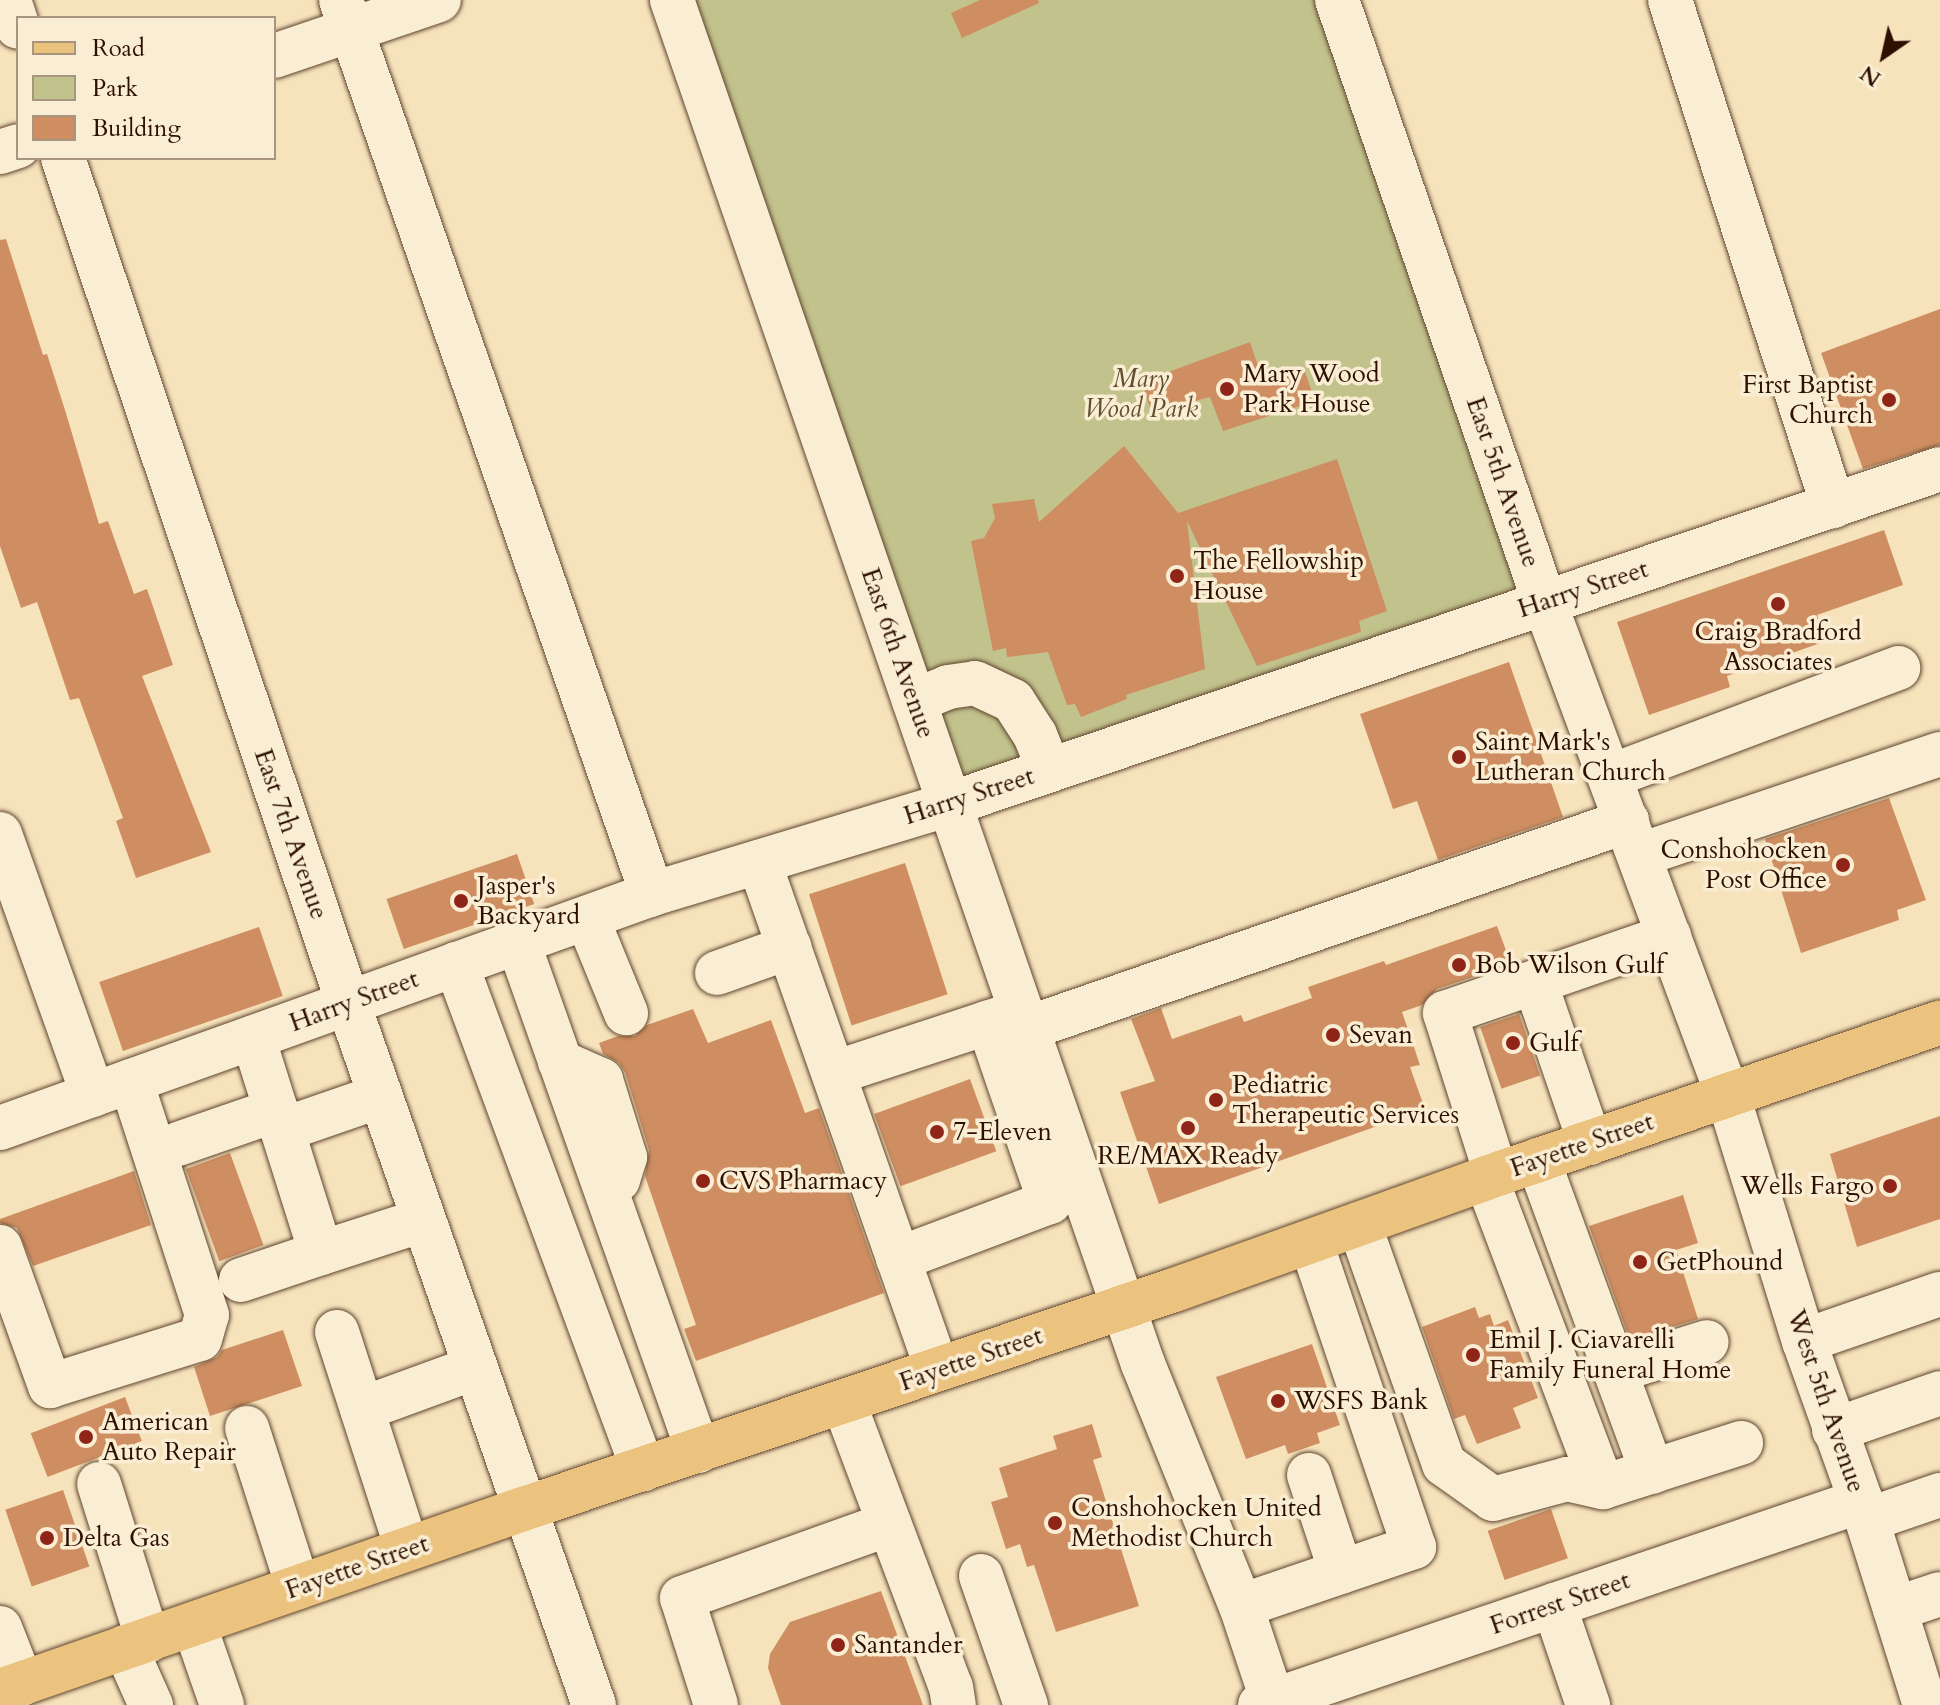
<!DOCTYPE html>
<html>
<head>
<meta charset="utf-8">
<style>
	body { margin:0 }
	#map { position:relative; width:1940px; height:1705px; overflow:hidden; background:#f6e3bc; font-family:Cardo,serif }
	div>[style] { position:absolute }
	.green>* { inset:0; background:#c2c28d }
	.building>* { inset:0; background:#ce8e61; transform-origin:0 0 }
	.roads { filter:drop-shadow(0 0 2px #60452f) drop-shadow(0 0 2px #60452f) }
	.minor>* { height:44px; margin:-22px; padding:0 22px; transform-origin:22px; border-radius:22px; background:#f9edd3 }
	.major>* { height:44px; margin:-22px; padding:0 22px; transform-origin:22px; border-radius:22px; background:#ebc27e }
	.dots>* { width:22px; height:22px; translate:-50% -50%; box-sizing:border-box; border:4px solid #f9edd3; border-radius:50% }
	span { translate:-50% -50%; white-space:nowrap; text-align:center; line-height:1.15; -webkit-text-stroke:7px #f9edd3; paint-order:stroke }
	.poi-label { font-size:26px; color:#2e1000 }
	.left { translate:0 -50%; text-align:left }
	.right { translate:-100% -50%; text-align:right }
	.park-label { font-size:26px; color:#624e31; font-style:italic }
	.street-label { font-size:26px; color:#2e1000 }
	.legend { position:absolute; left:16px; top:16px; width:260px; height:144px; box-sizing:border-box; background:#f9edd3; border:2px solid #a8957f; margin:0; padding:10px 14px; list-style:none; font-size:24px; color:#2e1000 }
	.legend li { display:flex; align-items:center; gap:16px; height:40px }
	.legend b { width:40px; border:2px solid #a8957f }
	.north { position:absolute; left:1844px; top:16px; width:80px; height:80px; -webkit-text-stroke:6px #f9edd3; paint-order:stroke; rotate:214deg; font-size:22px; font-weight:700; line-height:32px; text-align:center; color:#2e1000 }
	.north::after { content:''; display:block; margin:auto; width:28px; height:36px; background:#2e1000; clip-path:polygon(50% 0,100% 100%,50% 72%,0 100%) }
</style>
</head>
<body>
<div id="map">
	<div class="green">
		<i style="clip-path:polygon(672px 0,1337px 0,1544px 601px,950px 804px)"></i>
	</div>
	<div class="building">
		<i style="clip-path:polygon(980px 0,1038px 0,1039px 3px,962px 38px,951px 13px)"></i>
		<i style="clip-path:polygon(6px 239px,43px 355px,47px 354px,65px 410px,99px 524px,108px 521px,134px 594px,147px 589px,173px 665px,142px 676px,211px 852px,136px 878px,116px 821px,123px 818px,79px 698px,70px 700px,37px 602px,21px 608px,0 546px,0 240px)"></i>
		<i style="clip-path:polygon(1940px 309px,1940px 445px,1863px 469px,1821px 353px)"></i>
		<i style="clip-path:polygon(1250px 342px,1260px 372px,1274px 367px,1282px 374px,1303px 366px,1315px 401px,1223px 431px,1210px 397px,1152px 413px,1141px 382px)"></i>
		<i style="clip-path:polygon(1124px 446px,1178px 513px,1337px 459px,1387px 611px,1359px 621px,1361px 632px,1257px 666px,1187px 521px,1205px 669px,1126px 695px,1127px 699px,1081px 717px,1075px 704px,1067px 705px,1048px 652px,1007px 657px,1006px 648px,993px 651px,971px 541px,984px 538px,995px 518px,992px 504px,1034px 499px,1039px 522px)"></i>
		<i style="clip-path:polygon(1884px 530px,1903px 585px,1817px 615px,1826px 641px,1727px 676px,1730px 687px,1649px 715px,1617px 622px)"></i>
		<i style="clip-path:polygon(1509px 662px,1563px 817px,1438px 860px,1417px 801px,1393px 809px,1360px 714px)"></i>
		<i style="clip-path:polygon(1889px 798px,1926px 900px,1897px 910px,1899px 920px,1801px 953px,1765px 839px)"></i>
		<i style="left:517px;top:854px;width:53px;height:138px;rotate:71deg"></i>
		<i style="left:905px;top:863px;width:138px;height:101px;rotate:72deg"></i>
		<i style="clip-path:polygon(1497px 926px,1511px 964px,1437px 989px,1422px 1005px,1402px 1012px,1420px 1065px,1410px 1067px,1425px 1109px,1159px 1204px,1120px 1092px,1155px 1081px,1131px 1019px,1161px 1008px,1172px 1039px,1241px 1015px,1244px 1022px,1312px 998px,1308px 987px,1384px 961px,1386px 965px)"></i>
		<i style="left:259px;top:927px;width:73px;height:169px;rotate:71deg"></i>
		<i style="clip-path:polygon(693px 1009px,708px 1043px,771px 1020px,805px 1113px,819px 1108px,884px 1293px,696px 1361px,684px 1329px,696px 1325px,645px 1176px,649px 1150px,625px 1072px,619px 1063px,603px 1054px,599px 1043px,618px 1036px,635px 1036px,647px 1025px)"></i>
		<i style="left:1519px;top:1014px;width:65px;height:41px;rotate:71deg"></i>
		<i style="left:970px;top:1079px;width:77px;height:102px;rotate:70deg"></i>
		<i style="clip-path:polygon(1940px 1116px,1940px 1219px,1857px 1247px,1830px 1154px)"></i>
		<i style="left:230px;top:1153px;width:98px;height:47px;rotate:70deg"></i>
		<i style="clip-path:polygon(134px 1171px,151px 1225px,33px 1266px,17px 1228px,0 1223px,0 1219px)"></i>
		<i style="clip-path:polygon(1683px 1195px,1698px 1243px,1676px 1250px,1698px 1319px,1630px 1340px,1589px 1226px)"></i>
		<i style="clip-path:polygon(1475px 1307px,1479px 1318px,1490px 1314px,1494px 1326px,1508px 1320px,1538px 1398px,1513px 1408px,1521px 1428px,1477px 1444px,1465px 1415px,1454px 1419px,1422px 1327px)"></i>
		<i style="clip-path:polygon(283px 1330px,302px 1386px,210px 1416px,194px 1367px,217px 1357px,222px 1350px)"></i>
		<i style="clip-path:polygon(1312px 1344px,1340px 1425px,1317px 1433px,1320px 1443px,1288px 1454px,1285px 1445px,1246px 1459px,1216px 1377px)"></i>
		<i style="left:125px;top:1397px;width:47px;height:101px;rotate:69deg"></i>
		<i style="clip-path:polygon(1092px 1424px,1102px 1457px,1093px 1460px,1139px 1606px,1056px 1632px,1034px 1565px,1027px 1567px,1020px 1544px,1006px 1549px,991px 1502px,1008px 1497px,999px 1468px,1057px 1449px,1053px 1436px)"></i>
		<i style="left:63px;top:1490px;width:81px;height:61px;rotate:71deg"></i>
		<i style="left:1551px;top:1509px;width:52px;height:67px;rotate:71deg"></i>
		<i style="clip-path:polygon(881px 1591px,923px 1705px,781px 1705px,768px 1668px,770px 1654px,790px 1622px)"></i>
	</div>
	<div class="roads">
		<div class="minor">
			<i style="left:9px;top:0;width:28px;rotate:72deg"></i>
			<i style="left:341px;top:0;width:947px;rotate:70.82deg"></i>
			<i style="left:672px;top:0;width:1443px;rotate:70.95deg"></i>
			<i style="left:1143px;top:1364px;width:261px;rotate:68deg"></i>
			<i style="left:1241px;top:1606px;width:104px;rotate:71.6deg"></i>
			<i style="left:1337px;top:0;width:636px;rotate:70.99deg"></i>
			<i style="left:1544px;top:601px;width:528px;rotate:69.61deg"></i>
			<i style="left:1728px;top:1096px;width:257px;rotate:72.8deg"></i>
			<i style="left:1804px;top:1341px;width:170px;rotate:70.4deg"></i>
			<i style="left:1861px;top:1501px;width:214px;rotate:72.6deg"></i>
			<i style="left:1670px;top:0;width:532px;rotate:72.14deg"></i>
			<i style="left:274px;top:56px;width:174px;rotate:-18.7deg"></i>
			<i style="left:0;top:152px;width:19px;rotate:-18deg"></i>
			<i style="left:63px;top:158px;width:892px;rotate:71.36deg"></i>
			<i style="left:348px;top:1003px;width:744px;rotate:70.69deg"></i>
			<i style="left:914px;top:701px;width:37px;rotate:-22deg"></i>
			<i style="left:948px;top:687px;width:27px;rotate:-8deg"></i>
			<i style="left:975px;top:683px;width:42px;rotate:25.3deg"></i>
			<i style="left:1013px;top:701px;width:40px;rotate:57.1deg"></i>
			<i style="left:1035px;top:735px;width:38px;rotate:68deg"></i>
			<i style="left:1611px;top:776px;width:307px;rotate:-20.6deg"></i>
			<i style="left:0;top:834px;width:277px;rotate:70.4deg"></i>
			<i style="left:1640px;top:855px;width:317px;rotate:-18.6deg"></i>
			<i style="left:759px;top:862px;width:537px;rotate:70.65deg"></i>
			<i style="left:587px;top:918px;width:103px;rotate:67.7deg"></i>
			<i style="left:518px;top:942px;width:540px;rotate:70.52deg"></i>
			<i style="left:456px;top:964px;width:539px;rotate:69.68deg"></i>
			<i style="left:717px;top:973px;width:77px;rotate:-19.6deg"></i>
			<i style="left:1535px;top:982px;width:170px;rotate:71.1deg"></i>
			<i style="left:1028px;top:1028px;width:634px;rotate:-19.06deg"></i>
			<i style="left:560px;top:1062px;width:45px;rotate:23.7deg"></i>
			<i style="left:601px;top:1080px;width:81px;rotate:72.7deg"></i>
			<i style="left:625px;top:1157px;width:24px;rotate:107deg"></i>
			<i style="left:834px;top:1073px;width:189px;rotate:-18.1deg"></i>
			<i style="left:0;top:1128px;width:693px;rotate:-19.74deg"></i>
			<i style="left:652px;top:894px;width:311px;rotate:-16.8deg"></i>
			<i style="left:950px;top:804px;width:1045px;rotate:-18.69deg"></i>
			<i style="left:282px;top:1130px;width:104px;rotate:-19.1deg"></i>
			<i style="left:178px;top:1144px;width:104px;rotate:-19.1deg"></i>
			<i style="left:1538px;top:1160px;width:332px;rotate:69.9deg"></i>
			<i style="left:1496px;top:1174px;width:169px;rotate:-107.6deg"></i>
			<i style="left:1445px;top:1013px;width:237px;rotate:-19deg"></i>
			<i style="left:1486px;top:1178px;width:330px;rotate:69.3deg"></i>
			<i style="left:1359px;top:1224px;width:255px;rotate:70.5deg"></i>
			<i style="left:1444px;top:1464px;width:60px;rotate:35.5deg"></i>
			<i style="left:1493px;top:1499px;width:77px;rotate:-15.1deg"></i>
			<i style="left:1567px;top:1479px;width:37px;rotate:13deg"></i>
			<i style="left:1603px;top:1487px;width:145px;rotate:-17.7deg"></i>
			<i style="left:0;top:1247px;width:148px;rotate:70.2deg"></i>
			<i style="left:50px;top:1386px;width:157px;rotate:-17.4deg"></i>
			<i style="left:200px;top:1339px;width:25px;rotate:-74deg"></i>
			<i style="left:207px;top:1315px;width:246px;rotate:-108deg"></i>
			<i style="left:321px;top:1253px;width:107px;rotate:-17.9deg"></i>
			<i style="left:898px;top:1259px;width:162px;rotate:-20.6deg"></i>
			<i style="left:1050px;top:1202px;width:190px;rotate:-109deg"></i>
			<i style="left:241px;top:1280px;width:84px;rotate:-18.6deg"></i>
			<i style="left:321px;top:1253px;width:226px;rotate:-107.5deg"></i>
			<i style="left:337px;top:1332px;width:228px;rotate:72.1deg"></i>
			<i style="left:1804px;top:1341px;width:144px;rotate:-19.1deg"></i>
			<i style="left:1615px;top:1371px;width:96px;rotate:-17.5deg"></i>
			<i style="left:844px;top:1403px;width:303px;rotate:69.4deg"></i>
			<i style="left:951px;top:1687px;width:18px;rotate:81deg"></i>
			<i style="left:362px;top:1409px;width:119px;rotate:-20.1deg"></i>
			<i style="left:247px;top:1428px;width:167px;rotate:72.2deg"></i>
			<i style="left:1834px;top:1430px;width:112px;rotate:-19.2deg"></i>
			<i style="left:1309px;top:1475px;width:102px;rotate:71.7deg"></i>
			<i style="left:99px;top:1484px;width:164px;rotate:72.6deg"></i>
			<i style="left:1867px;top:1520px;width:77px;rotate:-18.9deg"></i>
			<i style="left:981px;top:1576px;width:137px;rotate:70.8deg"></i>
			<i style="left:1554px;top:1605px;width:106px;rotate:71.2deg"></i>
			<i style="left:1241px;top:1606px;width:183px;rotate:-18.8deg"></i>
			<i style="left:1414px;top:1547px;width:322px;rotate:-108.7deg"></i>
			<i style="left:1895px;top:1609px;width:47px;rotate:-18.4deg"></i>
			<i style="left:194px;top:1624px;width:86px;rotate:70.9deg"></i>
			<i style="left:0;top:1628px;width:60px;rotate:68.6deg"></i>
			<i style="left:125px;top:1647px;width:64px;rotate:65.9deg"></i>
			<i style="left:716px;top:1705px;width:112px;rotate:-107.6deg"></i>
			<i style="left:682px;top:1598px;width:220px;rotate:-19.7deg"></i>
			<i style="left:1260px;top:1705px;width:635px;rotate:-18.75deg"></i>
		</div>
		<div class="major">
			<i style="left:0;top:1691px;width:554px;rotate:-19.19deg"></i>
			<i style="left:523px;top:1509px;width:687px;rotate:-18.59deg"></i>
			<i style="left:1174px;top:1290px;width:331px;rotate:-19.7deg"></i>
			<i style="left:1486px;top:1178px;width:480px;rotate:-18.9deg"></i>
		</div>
	</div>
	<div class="dots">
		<i style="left:1227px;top:389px;background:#8f2418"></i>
		<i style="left:1889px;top:400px;background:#8f2418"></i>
		<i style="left:1177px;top:576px;background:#8f2418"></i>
		<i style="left:1778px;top:604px;background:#8f2418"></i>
		<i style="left:1459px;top:757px;background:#8f2418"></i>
		<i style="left:1843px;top:865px;background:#8f2418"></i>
		<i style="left:461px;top:901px;background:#8f2418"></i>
		<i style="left:1459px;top:965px;background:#8f2418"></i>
		<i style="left:1333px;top:1035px;background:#8f2418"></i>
		<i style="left:1513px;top:1043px;background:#8f2418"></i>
		<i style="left:1216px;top:1100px;background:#8f2418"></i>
		<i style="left:1188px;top:1128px;background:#8f2418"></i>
		<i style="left:937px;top:1132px;background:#8f2418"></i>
		<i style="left:703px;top:1181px;background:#8f2418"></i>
		<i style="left:1890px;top:1186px;background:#8f2418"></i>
		<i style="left:1640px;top:1262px;background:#8f2418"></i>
		<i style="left:1473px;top:1355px;background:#8f2418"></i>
		<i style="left:1278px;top:1401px;background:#8f2418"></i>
		<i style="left:86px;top:1437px;background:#8f2418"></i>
		<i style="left:1055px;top:1523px;background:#8f2418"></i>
		<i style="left:47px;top:1538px;background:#8f2418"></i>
		<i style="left:838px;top:1645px;background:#8f2418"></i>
	</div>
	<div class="poi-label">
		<span class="left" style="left:1243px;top:389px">Mary Wood<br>Park House</span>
		<span class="right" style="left:1873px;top:400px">First Baptist<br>Church</span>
		<span class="left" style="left:1193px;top:576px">The Fellowship<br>House</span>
		<span style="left:1778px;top:647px">Craig Bradford<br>Associates</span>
		<span class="left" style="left:1475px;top:757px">Saint Mark's<br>Lutheran Church</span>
		<span class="right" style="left:1827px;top:865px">Conshohocken<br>Post Office</span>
		<span class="left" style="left:477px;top:901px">Jasper's<br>Backyard</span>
		<span class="left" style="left:1475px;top:965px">Bob Wilson Gulf</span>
		<span class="left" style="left:1349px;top:1035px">Sevan</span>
		<span class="left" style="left:1529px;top:1043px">Gulf</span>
		<span class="left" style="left:1232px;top:1100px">Pediatric<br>Therapeutic Services</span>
		<span class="left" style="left:953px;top:1132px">7-Eleven</span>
		<span style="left:1188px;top:1156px">RE/MAX Ready</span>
		<span class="left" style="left:719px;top:1181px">CVS Pharmacy</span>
		<span class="right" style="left:1874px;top:1186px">Wells Fargo</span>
		<span class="left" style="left:1656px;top:1262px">GetPhound</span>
		<span class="left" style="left:1489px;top:1355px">Emil J. Ciavarelli<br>Family Funeral Home</span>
		<span class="left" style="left:1294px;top:1401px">WSFS Bank</span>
		<span class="left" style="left:102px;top:1437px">American<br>Auto Repair</span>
		<span class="left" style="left:1071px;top:1523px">Conshohocken United<br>Methodist Church</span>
		<span class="left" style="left:63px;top:1538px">Delta Gas</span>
		<span class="left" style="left:854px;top:1645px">Santander</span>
	</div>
	<div class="park-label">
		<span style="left:1141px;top:394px">Mary<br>Wood Park</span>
	</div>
	<div class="street-label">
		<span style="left:1503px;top:482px;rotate:71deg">East 5th Avenue</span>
		<span style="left:1583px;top:589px;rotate:-18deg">Harry Street</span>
		<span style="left:898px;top:653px;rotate:71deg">East 6th Avenue</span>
		<span style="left:969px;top:796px;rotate:-18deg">Harry Street</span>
		<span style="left:291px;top:834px;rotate:71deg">East 7th Avenue</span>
		<span style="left:354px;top:1001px;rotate:-20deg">Harry Street</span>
		<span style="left:1582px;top:1145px;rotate:-19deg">Fayette Street</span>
		<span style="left:971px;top:1359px;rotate:-19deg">Fayette Street</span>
		<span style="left:1826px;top:1401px;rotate:71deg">West 5th Avenue</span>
		<span style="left:357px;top:1567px;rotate:-19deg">Fayette Street</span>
		<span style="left:1560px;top:1603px;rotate:-19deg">Forrest Street</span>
	</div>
	<ul class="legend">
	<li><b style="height:10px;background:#ebc27e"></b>Road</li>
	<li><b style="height:22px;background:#c2c28d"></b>Park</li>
	<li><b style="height:22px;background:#ce8e61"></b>Building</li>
	</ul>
	<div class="north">N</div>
</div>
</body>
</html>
